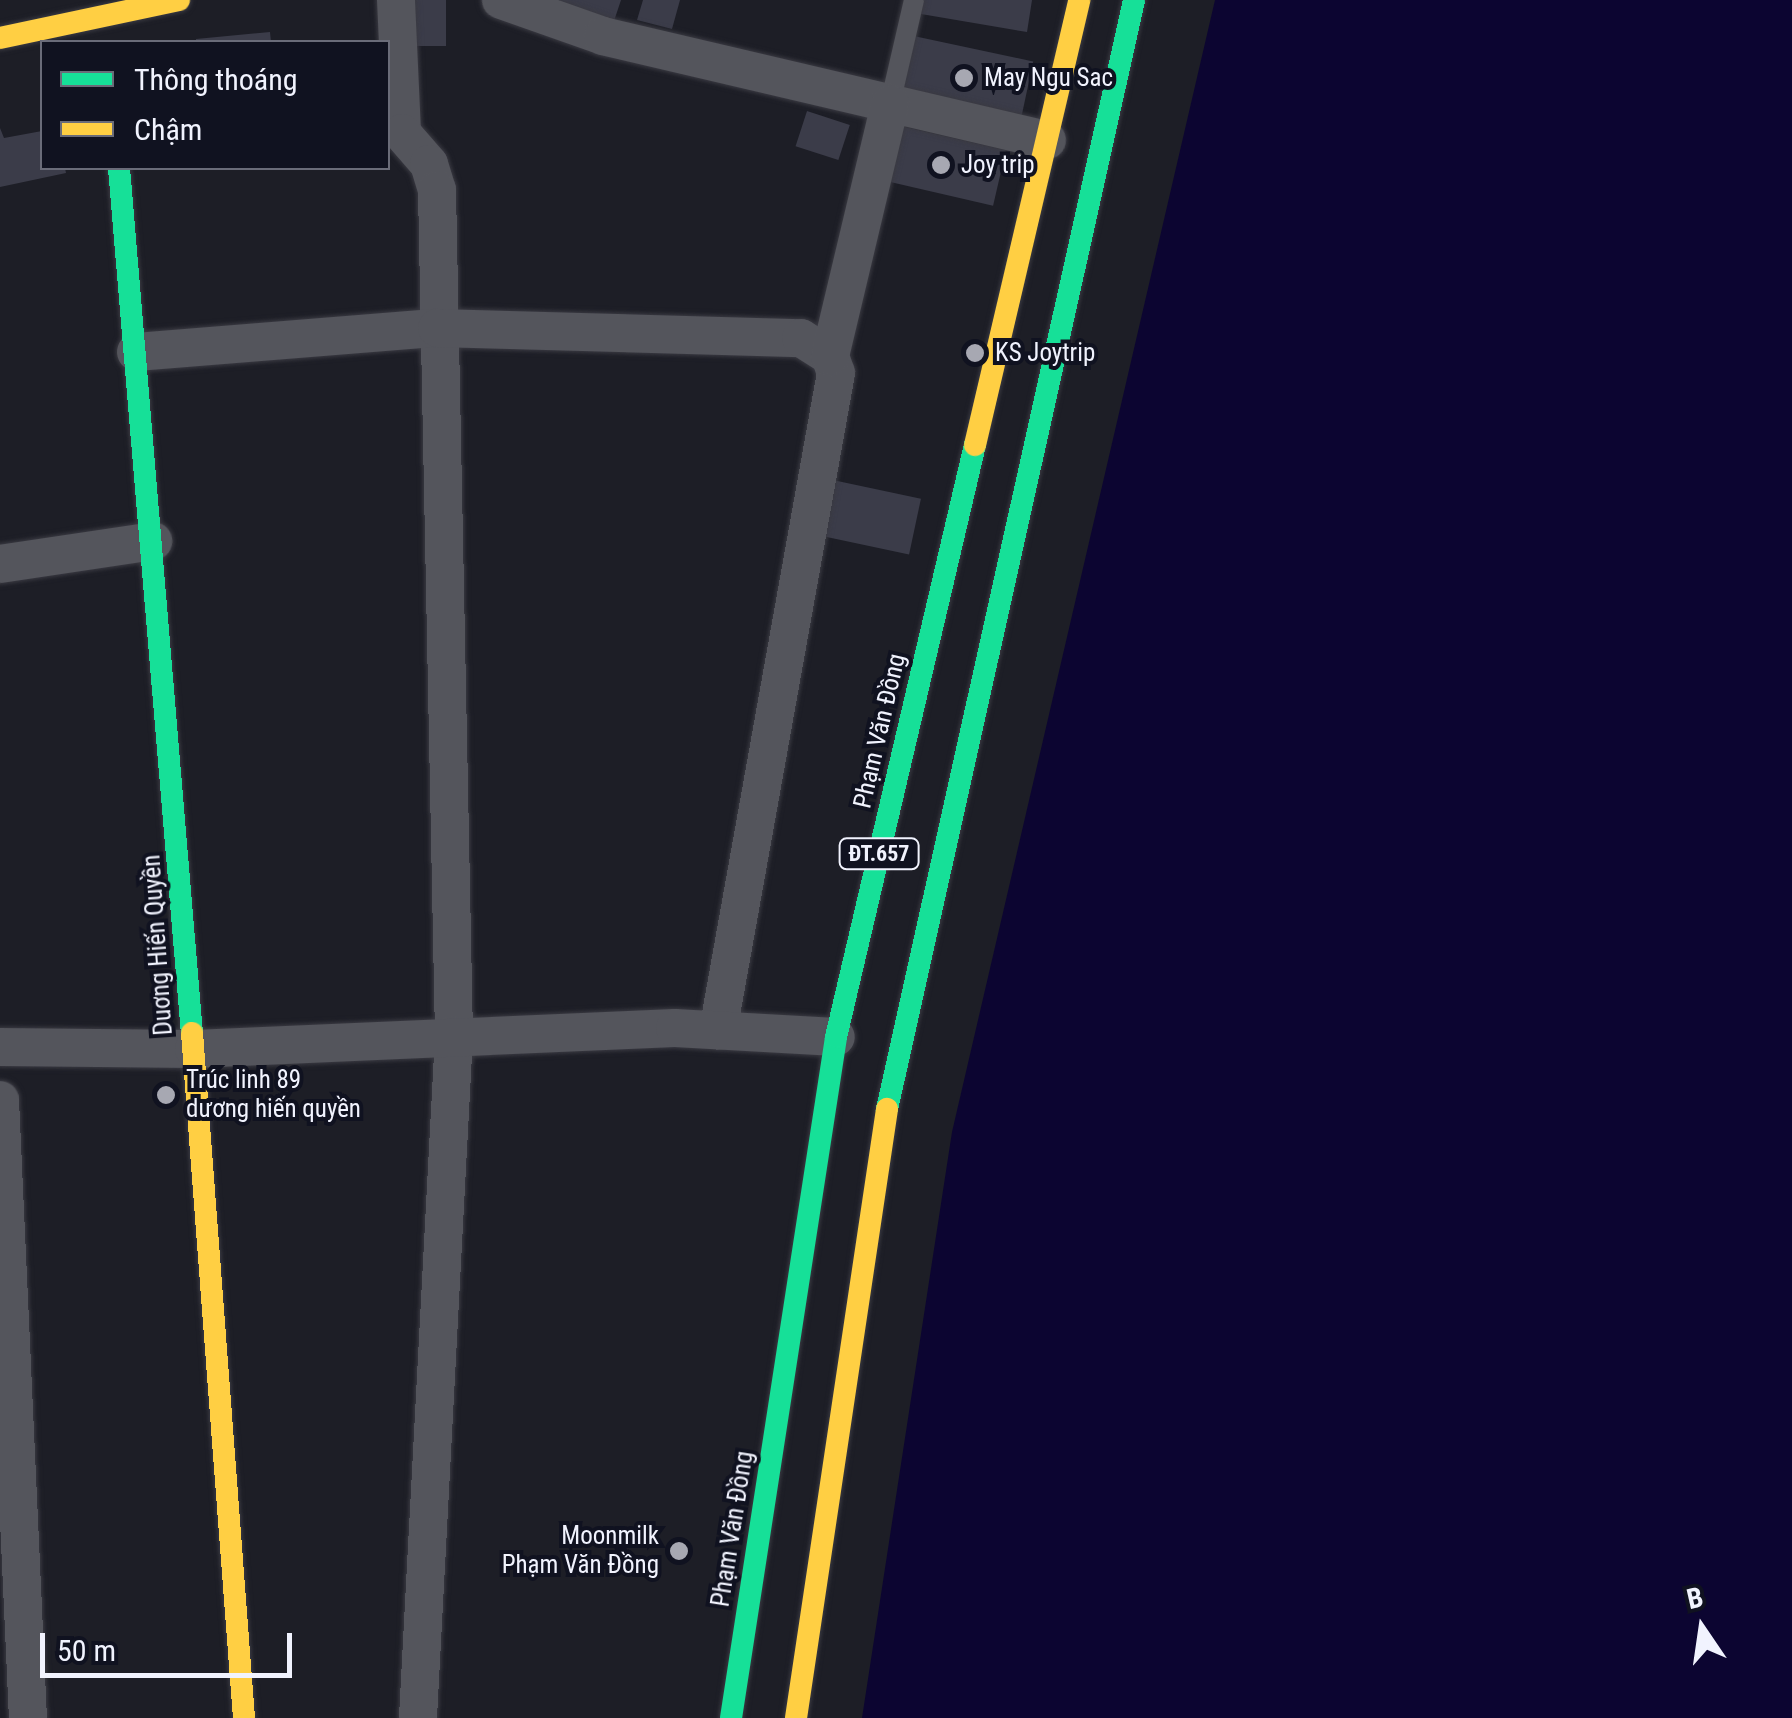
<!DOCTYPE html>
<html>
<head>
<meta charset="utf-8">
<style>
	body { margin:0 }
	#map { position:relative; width:1792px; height:1718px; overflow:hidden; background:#1d1e26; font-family:"Roboto Condensed",sans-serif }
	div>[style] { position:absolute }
	.water>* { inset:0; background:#0c0531 }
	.building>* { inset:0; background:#3b3c49; transform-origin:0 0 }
	.roads { filter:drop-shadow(0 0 2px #3a3a42) drop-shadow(0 0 2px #3a3a42) }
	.lane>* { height:20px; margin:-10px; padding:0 10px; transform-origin:10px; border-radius:10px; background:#54555c }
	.street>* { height:38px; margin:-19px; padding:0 19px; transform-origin:19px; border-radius:19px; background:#54555c }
	.fast>* { height:22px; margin:-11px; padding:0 11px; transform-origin:11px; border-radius:11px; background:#16e098 }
	.slow>* { height:22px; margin:-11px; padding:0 11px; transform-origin:11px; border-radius:11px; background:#ffcf43 }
	.dots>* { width:28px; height:28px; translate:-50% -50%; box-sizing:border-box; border:5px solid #101220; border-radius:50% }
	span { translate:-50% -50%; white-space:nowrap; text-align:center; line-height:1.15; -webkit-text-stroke:8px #101220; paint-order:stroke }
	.shield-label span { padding:2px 8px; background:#101220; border:2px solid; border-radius:8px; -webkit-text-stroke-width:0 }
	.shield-label { font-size:22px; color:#f1f3fe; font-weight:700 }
	.poi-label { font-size:25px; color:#f1f3fe }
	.left { translate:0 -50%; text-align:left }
	.right { translate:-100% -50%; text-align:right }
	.street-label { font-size:25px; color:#f1f3fe }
	.legend { position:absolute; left:40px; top:40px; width:350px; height:130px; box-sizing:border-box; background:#101220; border:2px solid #6a6c79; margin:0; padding:12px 18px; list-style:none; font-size:30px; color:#f1f3fe }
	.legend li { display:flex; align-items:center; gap:20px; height:50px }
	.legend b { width:50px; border:2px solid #6a6c79 }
	.north { position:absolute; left:1652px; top:1578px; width:100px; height:100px; -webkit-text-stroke:8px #101220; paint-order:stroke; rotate:347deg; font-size:28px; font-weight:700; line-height:40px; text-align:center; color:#f1f3fe }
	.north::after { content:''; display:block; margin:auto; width:35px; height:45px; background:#f1f3fe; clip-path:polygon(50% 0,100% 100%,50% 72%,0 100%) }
	.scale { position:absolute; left:40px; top:1633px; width:252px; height:45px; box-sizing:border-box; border:5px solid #f1f3fe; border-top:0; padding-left:12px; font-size:30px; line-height:35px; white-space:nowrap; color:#f1f3fe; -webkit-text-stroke:8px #101220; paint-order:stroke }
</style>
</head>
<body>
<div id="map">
	<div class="water">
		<i style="clip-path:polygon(1215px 0,1792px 0,1792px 1718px,862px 1718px,952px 1132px)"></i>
	</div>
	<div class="building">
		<i style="left:400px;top:0;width:46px;height:46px"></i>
		<i style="clip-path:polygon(560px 0,621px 0,612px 27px,557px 13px)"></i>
		<i style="clip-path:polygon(643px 0,680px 0,672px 29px,637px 20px)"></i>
		<i style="clip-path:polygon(924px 0,1032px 0,1027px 32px,921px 14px)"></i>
		<i style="clip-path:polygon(270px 32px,271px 42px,196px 42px,196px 39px)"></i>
		<i style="left:909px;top:35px;width:127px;height:61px;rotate:12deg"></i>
		<i style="left:807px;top:111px;width:45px;height:37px;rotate:18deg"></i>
		<i style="left:888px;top:123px;width:121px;height:57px;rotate:13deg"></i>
		<i style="clip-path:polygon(0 128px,4px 138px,42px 131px,42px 168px,65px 168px,66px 173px,0 187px)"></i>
		<i style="left:828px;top:479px;width:95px;height:57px;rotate:12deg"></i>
	</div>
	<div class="roads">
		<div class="lane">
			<i style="left:890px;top:104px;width:107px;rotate:-77deg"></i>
		</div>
		<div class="street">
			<i style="left:396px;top:0;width:133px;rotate:87.4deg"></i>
			<i style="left:402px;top:133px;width:41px;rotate:48.9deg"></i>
			<i style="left:429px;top:164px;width:27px;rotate:73deg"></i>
			<i style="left:437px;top:190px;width:845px;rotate:88.85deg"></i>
			<i style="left:454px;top:1035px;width:684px;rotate:93.02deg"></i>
			<i style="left:501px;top:0;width:108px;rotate:19.4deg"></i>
			<i style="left:603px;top:36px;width:456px;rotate:13.2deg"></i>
			<i style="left:136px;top:352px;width:302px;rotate:-4.6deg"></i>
			<i style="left:437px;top:328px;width:364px;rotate:1.6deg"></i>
			<i style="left:801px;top:338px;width:34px;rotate:32deg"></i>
			<i style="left:830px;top:356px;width:18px;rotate:71deg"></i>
			<i style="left:836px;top:373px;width:668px;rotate:100.17deg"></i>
			<i style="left:830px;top:356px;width:259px;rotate:-76.6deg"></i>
			<i style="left:0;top:564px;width:155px;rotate:-8.5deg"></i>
			<i style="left:0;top:1047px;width:194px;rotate:0.6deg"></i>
			<i style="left:194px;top:1049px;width:481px;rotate:-2.5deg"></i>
			<i style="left:675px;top:1028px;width:161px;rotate:3.2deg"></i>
			<i style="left:0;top:1100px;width:619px;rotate:87.41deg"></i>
		</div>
		<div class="fast">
			<i style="left:119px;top:168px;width:868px;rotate:85.18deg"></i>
			<i style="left:887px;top:1109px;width:1136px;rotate:-77.44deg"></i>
			<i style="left:731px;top:1718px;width:689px;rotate:-81.23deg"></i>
			<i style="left:836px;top:1037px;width:608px;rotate:-76.79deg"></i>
		</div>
		<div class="slow">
			<i style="left:0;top:38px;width:183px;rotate:-12deg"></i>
			<i style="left:975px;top:445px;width:457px;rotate:-76.8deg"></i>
			<i style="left:192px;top:1033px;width:687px;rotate:85.66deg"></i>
			<i style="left:796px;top:1718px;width:616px;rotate:-81.5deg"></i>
		</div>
	</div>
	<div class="dots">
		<i style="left:964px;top:78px;background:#a7a8b2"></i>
		<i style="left:941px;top:165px;background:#a7a8b2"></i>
		<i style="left:975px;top:353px;background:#a7a8b2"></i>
		<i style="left:166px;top:1095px;background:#a7a8b2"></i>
		<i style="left:679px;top:1551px;background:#a7a8b2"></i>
	</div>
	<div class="shield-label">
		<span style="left:879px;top:854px">ĐT.657</span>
	</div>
	<div class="poi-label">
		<span class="left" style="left:984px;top:78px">May Ngu Sac</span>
		<span class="left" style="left:961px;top:165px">Joy trip</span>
		<span class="left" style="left:995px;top:353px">KS Joytrip</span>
		<span class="left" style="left:186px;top:1095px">Trúc linh 89<br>dương hiến quyền</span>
		<span class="right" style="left:659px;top:1551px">Moonmilk<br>Phạm Văn Đồng</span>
	</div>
	<div class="street-label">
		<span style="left:880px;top:731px;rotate:-77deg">Phạm Văn Đồng</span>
		<span style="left:158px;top:945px;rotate:-94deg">Duơng Hiến Quyền</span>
		<span style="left:733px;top:1529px;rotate:-81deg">Phạm Văn Đồng</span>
	</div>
	<ul class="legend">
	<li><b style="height:12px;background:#16e098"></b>Thông thoáng</li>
	<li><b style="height:12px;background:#ffcf43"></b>Chậm</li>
	</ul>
	<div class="north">B</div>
	<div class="scale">50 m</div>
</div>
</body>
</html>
